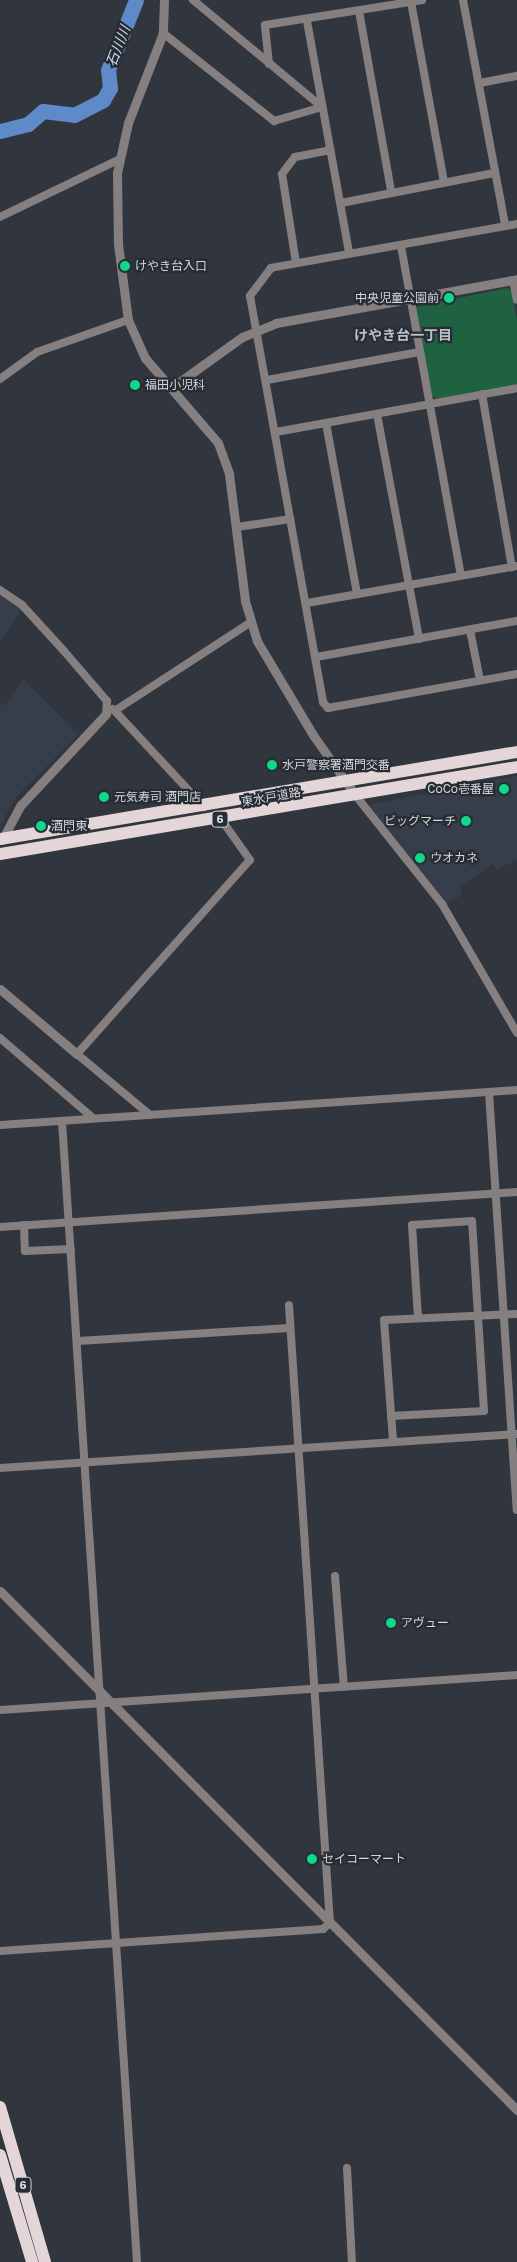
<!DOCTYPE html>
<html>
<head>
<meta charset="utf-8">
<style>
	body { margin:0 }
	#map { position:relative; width:517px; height:2262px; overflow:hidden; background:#31363e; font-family:"Golos Text","Noto Sans JP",sans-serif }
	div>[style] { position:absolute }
	.built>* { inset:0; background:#363e4c }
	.green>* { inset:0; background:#1e6241 }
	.river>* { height:15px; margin:-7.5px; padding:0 7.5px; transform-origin:7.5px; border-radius:7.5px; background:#5f8aca }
	.minor>* { height:8px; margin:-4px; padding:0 4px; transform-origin:4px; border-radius:4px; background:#857f80 }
	.tertiary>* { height:9px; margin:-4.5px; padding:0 4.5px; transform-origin:4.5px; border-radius:4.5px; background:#857f80 }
	.trunk>* { height:12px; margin:-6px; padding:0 6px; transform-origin:6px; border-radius:6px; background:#e4d6d8 }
	.dots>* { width:14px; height:14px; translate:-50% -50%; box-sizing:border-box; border:2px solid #282c34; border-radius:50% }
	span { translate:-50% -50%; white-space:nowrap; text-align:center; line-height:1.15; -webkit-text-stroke:4.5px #282c34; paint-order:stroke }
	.shield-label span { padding:1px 4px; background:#282c34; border:1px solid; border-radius:4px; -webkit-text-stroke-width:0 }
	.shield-label { font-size:11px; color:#d3d6db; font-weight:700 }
	.poi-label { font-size:12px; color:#d3d6db }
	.left { translate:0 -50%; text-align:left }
	.right { translate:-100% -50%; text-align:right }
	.street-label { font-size:12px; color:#d3d6db }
	.water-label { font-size:14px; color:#d2def0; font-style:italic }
	.neighbourhood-label { font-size:14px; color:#b9bfc9; font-weight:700 }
</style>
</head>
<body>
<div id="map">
	<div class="built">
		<i style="clip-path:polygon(0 595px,22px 610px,0 643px)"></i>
		<i style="clip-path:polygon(24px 679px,78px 735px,15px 798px,0 827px,0 703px,4px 706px)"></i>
		<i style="clip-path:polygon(517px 776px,517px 860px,497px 869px,492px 864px,459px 888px,463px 894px,446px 905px,367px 805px)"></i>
	</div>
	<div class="green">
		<i style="clip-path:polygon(507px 288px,512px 291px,517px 320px,517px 385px,438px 399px,431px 396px,415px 307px)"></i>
	</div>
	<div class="river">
		<i style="left:0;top:131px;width:29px;rotate:-14deg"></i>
		<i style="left:28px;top:124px;width:20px;rotate:-41deg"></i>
		<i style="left:43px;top:111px;width:31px;rotate:7deg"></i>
		<i style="left:74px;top:115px;width:33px;rotate:-27deg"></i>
		<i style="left:103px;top:100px;width:14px;rotate:-60deg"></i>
		<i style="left:110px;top:88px;width:18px;rotate:-96deg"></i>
		<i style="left:108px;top:70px;width:75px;rotate:-68.2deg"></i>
	</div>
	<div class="minor">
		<i style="left:463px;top:0;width:229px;rotate:79.4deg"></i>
		<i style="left:411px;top:2px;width:182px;rotate:79.6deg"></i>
		<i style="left:359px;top:11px;width:183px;rotate:79.9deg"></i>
		<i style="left:307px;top:21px;width:235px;rotate:79.7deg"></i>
		<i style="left:163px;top:33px;width:142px;rotate:38.4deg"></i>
		<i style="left:274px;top:121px;width:50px;rotate:-16.3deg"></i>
		<i style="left:322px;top:107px;width:168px;rotate:-140.3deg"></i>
		<i style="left:269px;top:64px;width:39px;rotate:-96deg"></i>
		<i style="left:265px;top:25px;width:159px;rotate:-9deg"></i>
		<i style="left:480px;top:83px;width:38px;rotate:-11deg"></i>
		<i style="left:341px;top:203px;width:156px;rotate:-11.1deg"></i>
		<i style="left:0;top:217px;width:133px;rotate:-25.8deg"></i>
		<i style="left:517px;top:224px;width:250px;rotate:169.9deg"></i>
		<i style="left:271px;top:268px;width:35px;rotate:127deg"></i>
		<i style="left:250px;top:296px;width:413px;rotate:79.8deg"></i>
		<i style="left:323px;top:702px;width:8px;rotate:50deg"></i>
		<i style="left:328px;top:708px;width:192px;rotate:-10.2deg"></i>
		<i style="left:401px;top:246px;width:334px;rotate:79.7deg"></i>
		<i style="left:296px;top:263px;width:90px;rotate:-98.9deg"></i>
		<i style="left:282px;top:174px;width:21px;rotate:-53deg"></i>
		<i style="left:295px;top:157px;width:36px;rotate:-11deg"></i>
		<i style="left:513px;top:280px;width:20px;rotate:79deg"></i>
		<i style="left:0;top:379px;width:46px;rotate:-36.1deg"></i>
		<i style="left:37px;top:352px;width:96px;rotate:-19.4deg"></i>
		<i style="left:267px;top:380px;width:155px;rotate:-10.4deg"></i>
		<i style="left:482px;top:394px;width:176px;rotate:80.2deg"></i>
		<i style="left:377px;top:414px;width:229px;rotate:79.4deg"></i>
		<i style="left:326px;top:423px;width:174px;rotate:79.7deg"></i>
		<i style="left:276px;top:432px;width:245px;rotate:-10.3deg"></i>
		<i style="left:237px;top:527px;width:54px;rotate:-8.6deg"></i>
		<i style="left:0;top:590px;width:27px;rotate:34deg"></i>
		<i style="left:22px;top:605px;width:62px;rotate:47.6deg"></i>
		<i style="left:64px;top:651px;width:66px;rotate:49.3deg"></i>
		<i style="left:107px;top:701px;width:13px;rotate:94deg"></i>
		<i style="left:307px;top:603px;width:213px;rotate:-10deg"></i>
		<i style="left:470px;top:630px;width:51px;rotate:78.7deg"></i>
		<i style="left:316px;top:657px;width:204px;rotate:-10.2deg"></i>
		<i style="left:113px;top:709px;width:134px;rotate:47.1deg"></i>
		<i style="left:116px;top:710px;width:161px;rotate:-33.1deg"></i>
		<i style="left:356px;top:796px;width:138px;rotate:51.5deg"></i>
		<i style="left:442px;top:904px;width:149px;rotate:59.8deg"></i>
		<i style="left:0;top:1038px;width:123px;rotate:40.7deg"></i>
		<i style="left:489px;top:1093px;width:418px;rotate:86.2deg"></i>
		<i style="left:150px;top:1115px;width:95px;rotate:-140.1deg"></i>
		<i style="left:77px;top:1054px;width:260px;rotate:-48.3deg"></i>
		<i style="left:250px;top:860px;width:50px;rotate:-125.3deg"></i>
		<i style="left:62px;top:1121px;width:1143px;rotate:86.24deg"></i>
		<i style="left:0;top:1125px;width:518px;rotate:-3.87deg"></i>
		<i style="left:24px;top:1225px;width:26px;rotate:88deg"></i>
		<i style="left:25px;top:1251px;width:46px;rotate:-2.5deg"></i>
		<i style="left:0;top:1227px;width:518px;rotate:-3.87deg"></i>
		<i style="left:78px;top:1341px;width:212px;rotate:-3.5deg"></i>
		<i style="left:391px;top:1416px;width:93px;rotate:-3.1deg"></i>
		<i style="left:484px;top:1411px;width:190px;rotate:-93.6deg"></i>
		<i style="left:472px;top:1221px;width:60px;rotate:176.2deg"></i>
		<i style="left:412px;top:1225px;width:92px;rotate:86.3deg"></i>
		<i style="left:393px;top:1440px;width:120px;rotate:-94.3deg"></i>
		<i style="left:384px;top:1320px;width:133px;rotate:-2.6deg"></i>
		<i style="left:0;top:1468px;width:518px;rotate:-3.76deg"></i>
		<i style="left:335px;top:1576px;width:111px;rotate:85.4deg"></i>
		<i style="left:0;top:1710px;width:518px;rotate:-3.87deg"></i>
		<i style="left:0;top:1951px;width:324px;rotate:-3.9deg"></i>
		<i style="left:323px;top:1929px;width:9px;rotate:-41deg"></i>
		<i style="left:330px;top:1923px;width:619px;rotate:-93.8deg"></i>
		<i style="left:347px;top:2168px;width:94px;rotate:87deg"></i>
	</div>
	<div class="tertiary">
		<i style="left:164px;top:0;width:33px;rotate:92deg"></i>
		<i style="left:163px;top:33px;width:97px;rotate:111.3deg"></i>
		<i style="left:128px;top:123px;width:51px;rotate:102.4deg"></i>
		<i style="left:117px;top:173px;width:71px;rotate:89.2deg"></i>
		<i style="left:118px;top:244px;width:77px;rotate:82.5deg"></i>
		<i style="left:128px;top:320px;width:42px;rotate:65.9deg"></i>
		<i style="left:145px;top:358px;width:112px;rotate:49.3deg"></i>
		<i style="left:218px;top:443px;width:33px;rotate:70deg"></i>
		<i style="left:229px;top:474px;width:128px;rotate:82.8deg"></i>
		<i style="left:245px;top:601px;width:42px;rotate:73.3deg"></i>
		<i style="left:257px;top:641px;width:109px;rotate:59.2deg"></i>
		<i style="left:313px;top:735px;width:75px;rotate:54.8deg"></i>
		<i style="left:171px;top:388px;width:87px;rotate:-35.7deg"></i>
		<i style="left:242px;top:337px;width:37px;rotate:-22deg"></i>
		<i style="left:276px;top:323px;width:245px;rotate:-10.3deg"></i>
		<i style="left:2px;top:840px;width:40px;rotate:-62deg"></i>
		<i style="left:21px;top:805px;width:125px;rotate:-47deg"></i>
		<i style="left:0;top:989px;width:101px;rotate:40.2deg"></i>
		<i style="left:0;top:1591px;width:733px;rotate:45.11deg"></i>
	</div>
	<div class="trunk">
		<i style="left:0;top:839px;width:524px;rotate:-9.55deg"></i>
		<i style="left:0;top:854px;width:524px;rotate:-9.55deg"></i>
		<i style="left:0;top:2107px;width:161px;rotate:73.8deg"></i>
		<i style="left:0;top:2155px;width:112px;rotate:73.3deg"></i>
	</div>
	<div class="dots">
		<i style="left:125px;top:266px;background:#0ed98a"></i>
		<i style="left:449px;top:298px;background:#0ed98a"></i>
		<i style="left:135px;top:385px;background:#0ed98a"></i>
		<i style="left:272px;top:765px;background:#0ed98a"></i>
		<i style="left:504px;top:789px;background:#0ed98a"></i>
		<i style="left:104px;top:797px;background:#0ed98a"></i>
		<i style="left:466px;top:821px;background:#0ed98a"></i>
		<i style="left:41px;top:826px;background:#0ed98a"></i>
		<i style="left:420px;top:858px;background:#0ed98a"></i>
		<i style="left:391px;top:1623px;background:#0ed98a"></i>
		<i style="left:312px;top:1859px;background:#0ed98a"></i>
	</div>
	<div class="shield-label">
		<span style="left:220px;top:819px">6</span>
		<span style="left:23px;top:2185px">6</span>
	</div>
	<div class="poi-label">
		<span class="left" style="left:135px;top:266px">けやき台入口</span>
		<span class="right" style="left:439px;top:298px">中央児童公園前</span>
		<span class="left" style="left:145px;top:385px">福田小児科</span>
		<span class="left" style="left:282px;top:765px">水戸警察署酒門交番</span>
		<span class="right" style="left:494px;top:789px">CoCo壱番屋</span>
		<span class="left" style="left:114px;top:797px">元気寿司 酒門店</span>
		<span class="right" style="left:456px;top:821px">ビッグマーチ</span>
		<span class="left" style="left:51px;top:826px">酒門東</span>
		<span class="left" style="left:430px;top:858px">ウオカネ</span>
		<span class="left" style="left:401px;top:1623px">アヴュー</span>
		<span class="left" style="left:322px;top:1859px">セイコーマート</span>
	</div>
	<div class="street-label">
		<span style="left:271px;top:797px;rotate:-10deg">東水戸道路</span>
	</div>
	<div class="water-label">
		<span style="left:118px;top:46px;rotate:-69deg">石川川</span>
	</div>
	<div class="neighbourhood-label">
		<span style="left:403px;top:335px">けやき台一丁目</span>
	</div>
</div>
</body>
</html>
